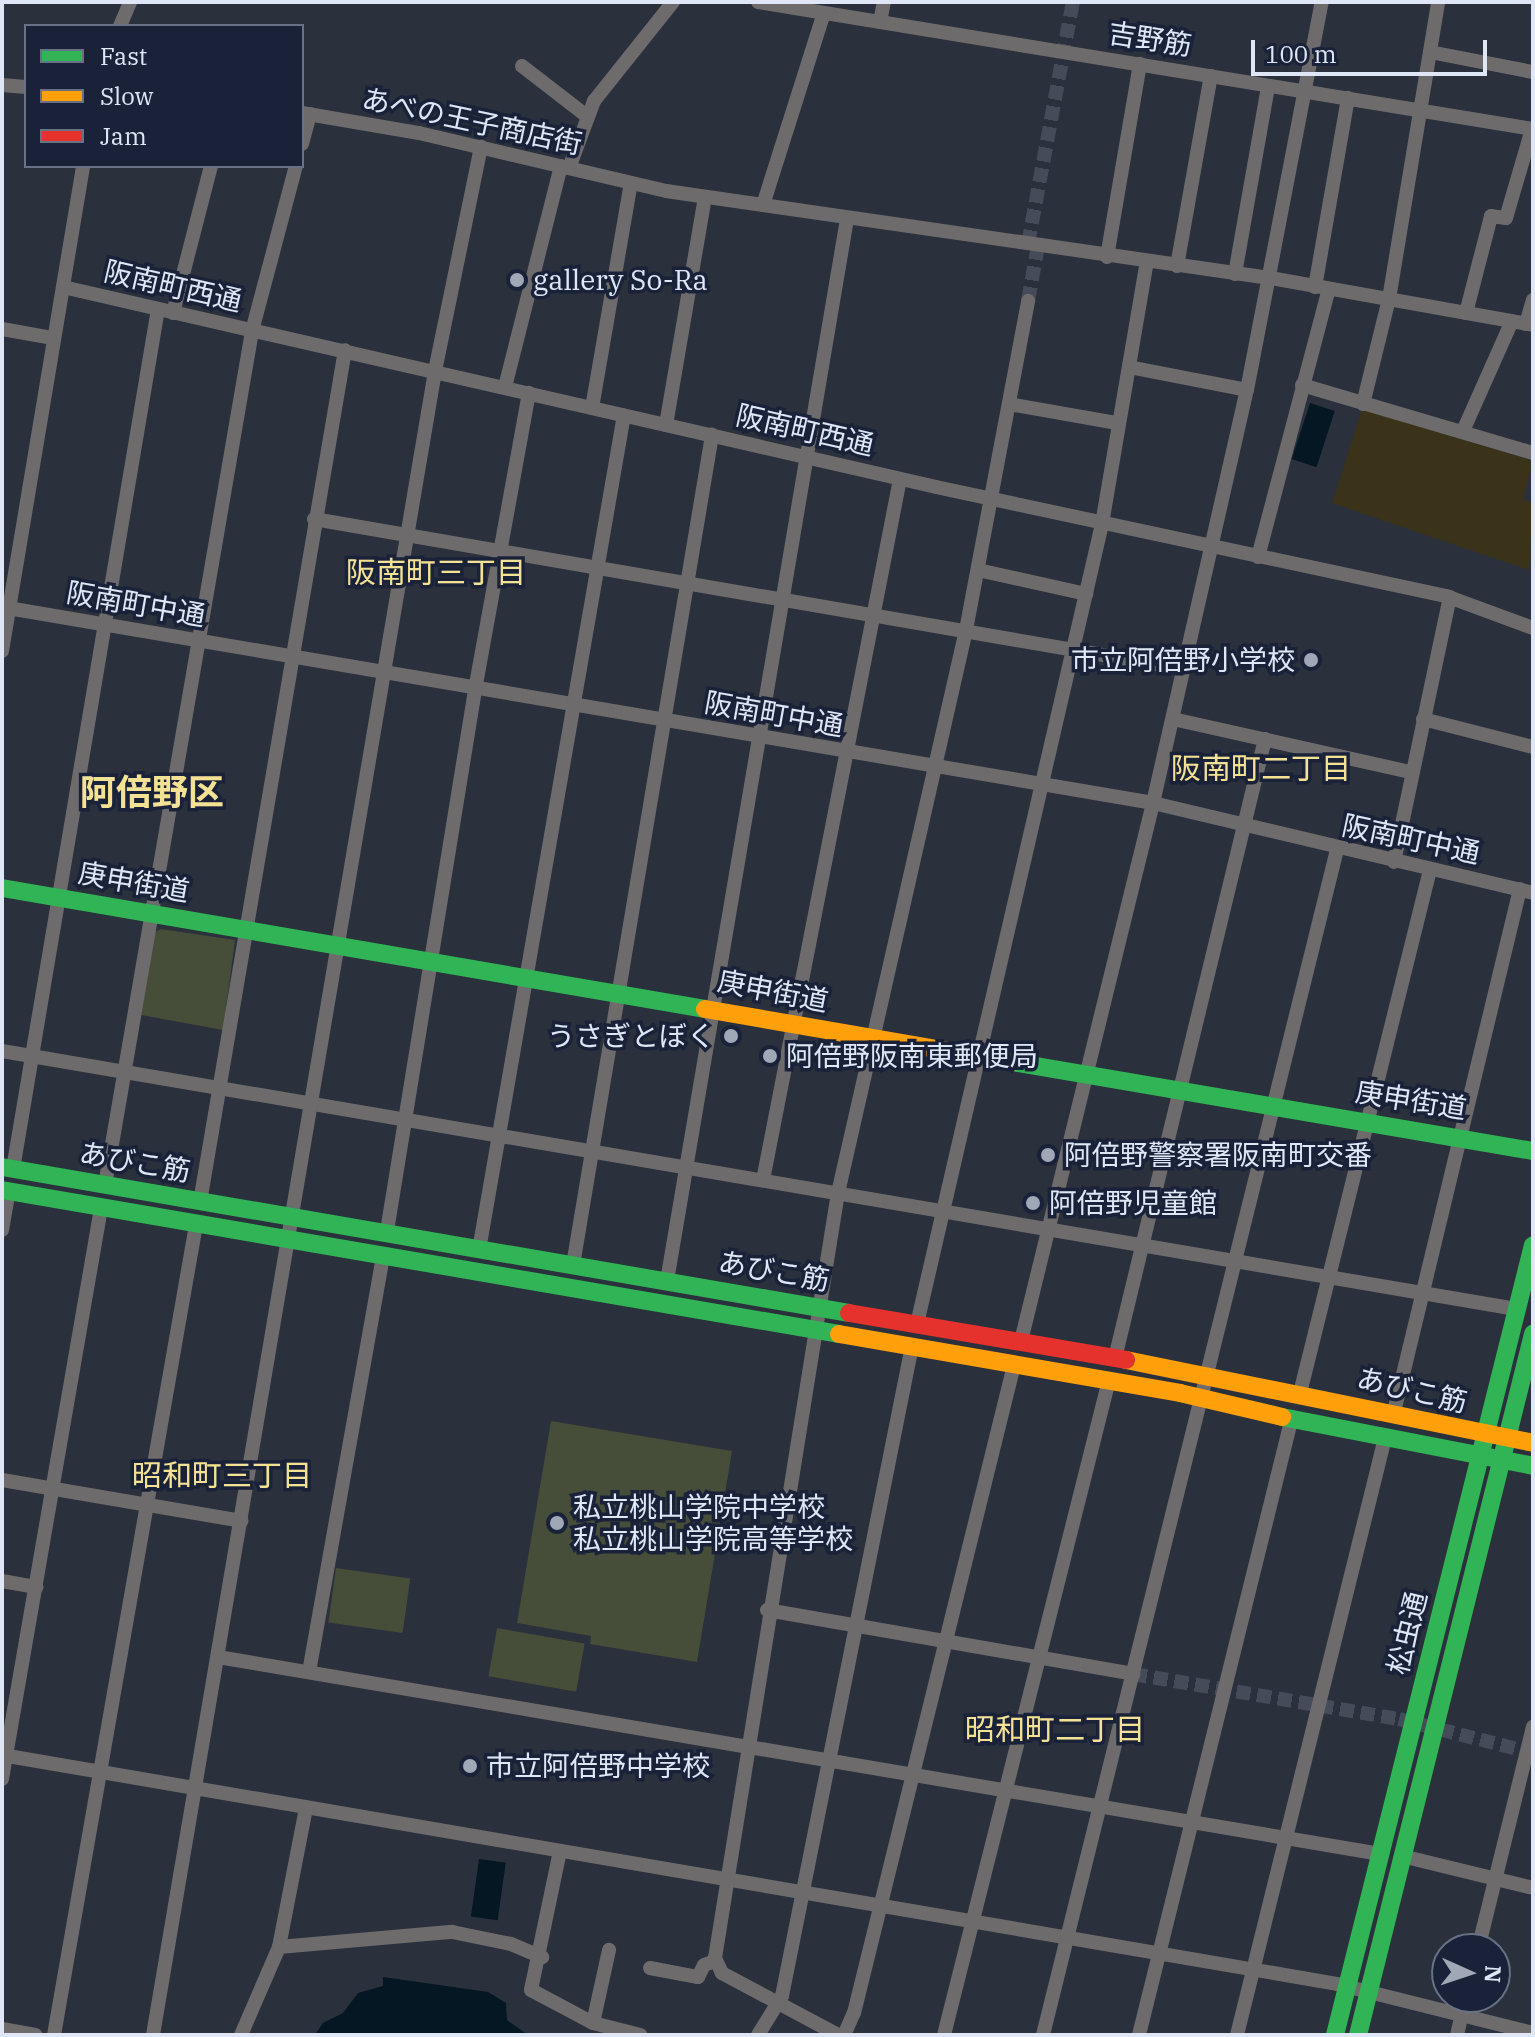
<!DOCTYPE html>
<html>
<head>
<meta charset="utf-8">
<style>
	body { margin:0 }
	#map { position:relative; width:1535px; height:2037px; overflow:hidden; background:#2a303c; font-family:"IBM Plex Serif","Noto Sans JP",serif }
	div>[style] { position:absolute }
	.green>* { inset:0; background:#464d38; transform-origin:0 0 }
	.sand>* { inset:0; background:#3a3319 }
	.water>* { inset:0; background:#041723; transform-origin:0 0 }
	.street-tunnel>* { height:14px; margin-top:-7px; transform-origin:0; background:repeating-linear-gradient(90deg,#454b58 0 14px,transparent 0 21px) }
	.street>* { height:14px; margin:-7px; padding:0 7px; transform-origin:7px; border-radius:7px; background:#6e6b6c }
	.fast>* { height:18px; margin:-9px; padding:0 9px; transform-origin:9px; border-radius:9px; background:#30b455 }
	.slow>* { height:18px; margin:-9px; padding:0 9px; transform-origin:9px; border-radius:9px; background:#ff9f0a }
	.jam>* { height:18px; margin:-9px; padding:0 9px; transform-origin:9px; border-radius:9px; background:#e5322d }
	.dots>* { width:22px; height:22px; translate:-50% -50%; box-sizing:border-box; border:4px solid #192239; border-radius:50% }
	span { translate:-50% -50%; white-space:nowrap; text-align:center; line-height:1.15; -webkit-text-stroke:7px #192239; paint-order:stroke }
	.street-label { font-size:28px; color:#dfe7f7 }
	.poi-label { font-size:28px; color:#dfe7f7 }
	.left { translate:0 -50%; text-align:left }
	.right { translate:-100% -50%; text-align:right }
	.neighbourhood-label { font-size:30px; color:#f4e294 }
	.district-label { font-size:36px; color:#f4e294; font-weight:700 }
	.frame { position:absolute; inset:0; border:4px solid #dfe7f7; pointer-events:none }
	.legend { position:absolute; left:24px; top:24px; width:280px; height:144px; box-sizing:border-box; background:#192239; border:2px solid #687185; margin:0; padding:10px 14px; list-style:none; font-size:24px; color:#dfe7f7 }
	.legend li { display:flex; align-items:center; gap:16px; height:40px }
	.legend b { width:40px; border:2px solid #687185 }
	.north { position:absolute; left:1431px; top:1933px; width:80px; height:80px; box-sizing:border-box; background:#192239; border:2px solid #687185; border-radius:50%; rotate:93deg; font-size:22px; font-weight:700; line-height:32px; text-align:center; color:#dfe7f7 }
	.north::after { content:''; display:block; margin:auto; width:28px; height:36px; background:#a0a7b6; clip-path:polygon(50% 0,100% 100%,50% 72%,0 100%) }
	.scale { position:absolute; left:1251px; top:40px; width:236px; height:36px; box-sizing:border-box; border:4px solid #dfe7f7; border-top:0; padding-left:10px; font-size:24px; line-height:28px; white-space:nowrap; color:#dfe7f7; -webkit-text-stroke:6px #192239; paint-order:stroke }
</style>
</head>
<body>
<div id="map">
	<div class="green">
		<i style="clip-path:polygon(161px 929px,235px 940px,223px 1030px,141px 1015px,155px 932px)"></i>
		<i style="clip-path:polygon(551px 1421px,732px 1451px,697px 1662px,590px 1644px,591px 1636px,517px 1623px)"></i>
		<i style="left:336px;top:1568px;width:75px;height:55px;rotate:8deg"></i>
		<i style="left:497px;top:1628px;width:89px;height:49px;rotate:10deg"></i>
	</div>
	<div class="sand">
		<i style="clip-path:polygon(1362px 409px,1533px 461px,1523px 499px,1533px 503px,1529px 570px,1332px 503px)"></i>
	</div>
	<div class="water">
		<i style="left:1310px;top:403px;width:26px;height:59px;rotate:18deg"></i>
		<i style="left:479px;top:1859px;width:27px;height:58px;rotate:8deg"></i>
		<i style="clip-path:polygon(383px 1977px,488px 1992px,506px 2003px,507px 2020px,528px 2035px,315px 2035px,323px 2023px,343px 2013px,358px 1993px,383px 1986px)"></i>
	</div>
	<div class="street-tunnel">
		<i style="left:1028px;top:244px;width:246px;rotate:-79.5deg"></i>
		<i style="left:1028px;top:301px;width:56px;rotate:-79.7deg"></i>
		<i style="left:1133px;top:1674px;width:270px;rotate:9.6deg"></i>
		<i style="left:1399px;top:1719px;width:138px;rotate:14.2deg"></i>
	</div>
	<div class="street">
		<i style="left:758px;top:2px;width:785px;rotate:9.31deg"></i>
		<i style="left:880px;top:22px;width:20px;rotate:-79deg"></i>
		<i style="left:120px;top:26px;width:26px;rotate:-67deg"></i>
		<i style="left:1430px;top:52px;width:105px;rotate:11deg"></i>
		<i style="left:522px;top:66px;width:83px;rotate:37.7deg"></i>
		<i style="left:2px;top:85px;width:24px;rotate:5deg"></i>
		<i style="left:302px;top:113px;width:119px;rotate:9.7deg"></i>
		<i style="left:419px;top:133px;width:254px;rotate:13.2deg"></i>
		<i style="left:666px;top:191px;width:610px;rotate:8.2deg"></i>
		<i style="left:1270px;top:278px;width:267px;rotate:10.1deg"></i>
		<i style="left:302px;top:144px;width:31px;rotate:-75deg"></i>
		<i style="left:569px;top:168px;width:72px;rotate:-69.5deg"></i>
		<i style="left:594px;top:101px;width:127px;rotate:-51.4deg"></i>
		<i style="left:763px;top:205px;width:201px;rotate:-72.4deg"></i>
		<i style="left:1107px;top:257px;width:196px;rotate:-80.3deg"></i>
		<i style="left:1177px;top:266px;width:193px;rotate:-79.9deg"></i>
		<i style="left:1235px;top:274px;width:191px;rotate:-80deg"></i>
		<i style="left:63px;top:287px;width:896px;rotate:12.9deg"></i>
		<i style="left:936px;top:487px;width:522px;rotate:12.06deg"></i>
		<i style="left:1446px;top:596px;width:93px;rotate:20.2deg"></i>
		<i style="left:1315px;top:287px;width:192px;rotate:-80.1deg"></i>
		<i style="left:173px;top:313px;width:152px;rotate:-75.5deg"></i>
		<i style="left:1466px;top:313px;width:100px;rotate:-75.5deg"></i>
		<i style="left:1491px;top:216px;width:15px;rotate:8deg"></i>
		<i style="left:1506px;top:218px;width:93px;rotate:-73.7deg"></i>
		<i style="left:1526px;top:324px;width:25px;rotate:-74deg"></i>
		<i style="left:2px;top:329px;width:52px;rotate:10deg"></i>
		<i style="left:1129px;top:367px;width:120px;rotate:11deg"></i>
		<i style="left:1302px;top:385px;width:241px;rotate:16.4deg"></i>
		<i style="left:505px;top:387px;width:228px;rotate:-75.8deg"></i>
		<i style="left:1009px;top:404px;width:110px;rotate:10deg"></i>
		<i style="left:1363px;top:404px;width:108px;rotate:-76.1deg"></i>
		<i style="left:1389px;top:299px;width:301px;rotate:-80.6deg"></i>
		<i style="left:592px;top:408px;width:228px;rotate:-80.2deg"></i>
		<i style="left:666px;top:425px;width:231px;rotate:-80.3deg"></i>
		<i style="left:1463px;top:431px;width:120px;rotate:-66deg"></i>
		<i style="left:314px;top:519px;width:883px;rotate:9.78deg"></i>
		<i style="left:1258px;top:557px;width:277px;rotate:-75.2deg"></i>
		<i style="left:978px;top:570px;width:111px;rotate:12.5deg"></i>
		<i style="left:2px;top:607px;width:1168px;rotate:9.66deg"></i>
		<i style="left:1153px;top:803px;width:391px;rotate:13.3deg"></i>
		<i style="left:2px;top:651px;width:492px;rotate:-80.5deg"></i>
		<i style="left:1173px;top:719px;width:244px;rotate:12.6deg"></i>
		<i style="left:1423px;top:719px;width:114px;rotate:14.3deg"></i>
		<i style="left:1394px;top:862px;width:271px;rotate:-78.1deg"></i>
		<i style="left:2px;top:1051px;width:1536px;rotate:9.67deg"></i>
		<i style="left:13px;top:1169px;width:872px;rotate:-80.43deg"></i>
		<i style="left:763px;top:1180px;width:714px;rotate:-78.94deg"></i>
		<i style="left:105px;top:1185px;width:867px;rotate:-80.23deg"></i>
		<i style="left:252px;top:331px;width:171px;rotate:-75.1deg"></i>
		<i style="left:200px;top:1202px;width:864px;rotate:-80.34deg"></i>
		<i style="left:2px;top:1230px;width:39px;rotate:-80deg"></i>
		<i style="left:387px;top:1231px;width:548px;rotate:-80.76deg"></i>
		<i style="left:475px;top:690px;width:302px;rotate:-79.7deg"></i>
		<i style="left:479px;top:1250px;width:847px;rotate:-80.15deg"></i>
		<i style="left:573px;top:1265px;width:842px;rotate:-80.49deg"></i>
		<i style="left:667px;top:1281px;width:1077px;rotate:-80.38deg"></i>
		<i style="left:917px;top:1324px;width:821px;rotate:-76.98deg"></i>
		<i style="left:1102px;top:524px;width:266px;rotate:-80.3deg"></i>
		<i style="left:1021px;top:1341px;width:554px;rotate:-76.21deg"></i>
		<i style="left:1153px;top:803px;width:424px;rotate:-77.2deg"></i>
		<i style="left:1247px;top:390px;width:395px;rotate:-79.1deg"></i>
		<i style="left:1115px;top:1358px;width:637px;rotate:-76.38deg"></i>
		<i style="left:1300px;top:1393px;width:539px;rotate:-76.04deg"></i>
		<i style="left:1393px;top:1416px;width:542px;rotate:-76.45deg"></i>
		<i style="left:2px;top:1480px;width:243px;rotate:9.7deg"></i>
		<i style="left:2px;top:1581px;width:35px;rotate:10deg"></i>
		<i style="left:767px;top:1610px;width:372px;rotate:9.9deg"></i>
		<i style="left:218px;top:1657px;width:1179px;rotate:9.62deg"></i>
		<i style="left:309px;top:1672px;width:424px;rotate:-79.9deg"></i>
		<i style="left:2px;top:1755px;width:1354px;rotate:9.73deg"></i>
		<i style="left:1337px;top:1984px;width:202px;rotate:14deg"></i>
		<i style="left:2px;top:1779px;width:580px;rotate:-80.16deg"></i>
		<i style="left:560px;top:1851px;width:142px;rotate:101.8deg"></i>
		<i style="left:531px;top:1990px;width:70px;rotate:28deg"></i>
		<i style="left:593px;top:2023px;width:49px;rotate:14.3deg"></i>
		<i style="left:1402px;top:1856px;width:135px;rotate:13.7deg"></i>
		<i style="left:279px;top:1947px;width:174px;rotate:-5deg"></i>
		<i style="left:452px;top:1932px;width:60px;rotate:11.5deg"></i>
		<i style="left:511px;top:1944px;width:34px;rotate:23deg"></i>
		<i style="left:1478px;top:1949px;width:229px;rotate:-76.1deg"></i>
		<i style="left:650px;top:1968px;width:49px;rotate:10.6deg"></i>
		<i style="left:698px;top:1977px;width:13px;rotate:-63deg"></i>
		<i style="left:704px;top:1965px;width:12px;rotate:-20deg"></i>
		<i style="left:593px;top:2023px;width:75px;rotate:-77.6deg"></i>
		<i style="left:2px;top:2029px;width:34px;rotate:10deg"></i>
		<i style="left:54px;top:2035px;width:822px;rotate:-80.06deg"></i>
		<i style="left:153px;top:2035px;width:1688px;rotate:-80.38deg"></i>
		<i style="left:435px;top:371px;width:229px;rotate:-78.4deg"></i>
		<i style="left:241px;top:2035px;width:96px;rotate:-66.6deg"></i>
		<i style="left:279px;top:1947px;width:142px;rotate:-79deg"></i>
		<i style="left:758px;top:2035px;width:46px;rotate:-58.4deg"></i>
		<i style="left:782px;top:1996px;width:663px;rotate:-78.69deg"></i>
		<i style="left:838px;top:2035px;width:132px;rotate:-151.9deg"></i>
		<i style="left:722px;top:1973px;width:17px;rotate:-115deg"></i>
		<i style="left:715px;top:1958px;width:775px;rotate:-80.87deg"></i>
		<i style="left:838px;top:1193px;width:577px;rotate:-77.19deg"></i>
		<i style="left:966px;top:630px;width:335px;rotate:-79.3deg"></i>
		<i style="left:844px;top:2035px;width:24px;rotate:-66deg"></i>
		<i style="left:854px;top:2013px;width:667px;rotate:-76.13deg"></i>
		<i style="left:944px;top:2035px;width:675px;rotate:-75.86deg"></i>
		<i style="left:1043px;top:2035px;width:1221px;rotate:-76.07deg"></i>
		<i style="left:1139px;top:2035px;width:637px;rotate:-76.09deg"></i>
		<i style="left:1237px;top:2035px;width:615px;rotate:-76.08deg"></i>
		<i style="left:1457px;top:2035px;width:39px;rotate:-77deg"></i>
	</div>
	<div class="fast">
		<i style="left:2px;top:888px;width:713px;rotate:9.77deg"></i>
		<i style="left:1012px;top:1062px;width:529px;rotate:9.69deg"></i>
		<i style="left:2px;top:1167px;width:859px;rotate:9.78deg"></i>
		<i style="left:2px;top:1190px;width:849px;rotate:9.76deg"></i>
		<i style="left:1282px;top:1417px;width:256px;rotate:11deg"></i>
		<i style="left:1335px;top:2035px;width:814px;rotate:-75.93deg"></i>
		<i style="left:1358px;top:2035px;width:723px;rotate:-75.98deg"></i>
	</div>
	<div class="slow">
		<i style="left:705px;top:1009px;width:312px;rotate:9.8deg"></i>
		<i style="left:839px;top:1334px;width:346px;rotate:9.8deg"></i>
		<i style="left:1180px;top:1393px;width:105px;rotate:13.2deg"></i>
		<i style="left:1126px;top:1360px;width:415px;rotate:11.5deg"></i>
	</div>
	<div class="jam">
		<i style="left:849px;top:1313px;width:281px;rotate:9.6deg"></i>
	</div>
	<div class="dots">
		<i style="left:517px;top:280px;background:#a0a7b6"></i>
		<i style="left:1311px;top:660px;background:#a0a7b6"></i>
		<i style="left:731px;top:1036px;background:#a0a7b6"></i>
		<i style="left:770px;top:1056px;background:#a0a7b6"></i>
		<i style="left:1048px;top:1155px;background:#a0a7b6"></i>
		<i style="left:1033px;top:1203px;background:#a0a7b6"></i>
		<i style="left:557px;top:1523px;background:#a0a7b6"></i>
		<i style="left:470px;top:1766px;background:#a0a7b6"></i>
	</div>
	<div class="street-label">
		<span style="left:1150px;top:39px;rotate:9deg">吉野筋</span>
		<span style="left:472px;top:121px;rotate:12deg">あべの王子商店街</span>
		<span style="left:173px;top:286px;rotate:13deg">阪南町西通</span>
		<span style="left:805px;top:430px;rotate:13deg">阪南町西通</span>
		<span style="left:136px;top:604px;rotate:10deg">阪南町中通</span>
		<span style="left:774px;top:714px;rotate:10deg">阪南町中通</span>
		<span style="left:1411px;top:839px;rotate:12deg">阪南町中通</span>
		<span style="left:134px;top:882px;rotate:10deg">庚申街道</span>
		<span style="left:773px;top:991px;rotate:11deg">庚申街道</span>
		<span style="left:1411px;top:1100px;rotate:9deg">庚申街道</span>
		<span style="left:135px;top:1162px;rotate:10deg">あびこ筋</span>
		<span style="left:774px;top:1271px;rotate:10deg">あびこ筋</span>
		<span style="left:1412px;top:1390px;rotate:13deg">あびこ筋</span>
		<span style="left:1407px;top:1633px;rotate:-76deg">松虫通</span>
	</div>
	<div class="poi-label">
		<span class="left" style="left:533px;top:280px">gallery So-Ra</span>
		<span class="right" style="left:1295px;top:660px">市立阿倍野小学校</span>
		<span class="right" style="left:715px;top:1036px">うさぎとぼく</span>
		<span class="left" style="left:786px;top:1056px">阿倍野阪南東郵便局</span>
		<span class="left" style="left:1064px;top:1155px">阿倍野警察署阪南町交番</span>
		<span class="left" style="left:1049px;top:1203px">阿倍野児童館</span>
		<span class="left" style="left:573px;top:1523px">私立桃山学院中学校<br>私立桃山学院高等学校</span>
		<span class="left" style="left:486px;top:1766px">市立阿倍野中学校</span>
	</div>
	<div class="neighbourhood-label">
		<span style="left:436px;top:572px">阪南町三丁目</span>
		<span style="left:1261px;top:768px">阪南町二丁目</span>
		<span style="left:222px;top:1475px">昭和町三丁目</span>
		<span style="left:1055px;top:1729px">昭和町二丁目</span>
	</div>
	<div class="district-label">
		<span style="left:152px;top:792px">阿倍野区</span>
	</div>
	<div class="frame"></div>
	<ul class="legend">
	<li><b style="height:10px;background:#30b455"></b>Fast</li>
	<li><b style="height:10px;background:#ff9f0a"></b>Slow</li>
	<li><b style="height:10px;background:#e5322d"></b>Jam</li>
	</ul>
	<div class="north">N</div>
	<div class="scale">100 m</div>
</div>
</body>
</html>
